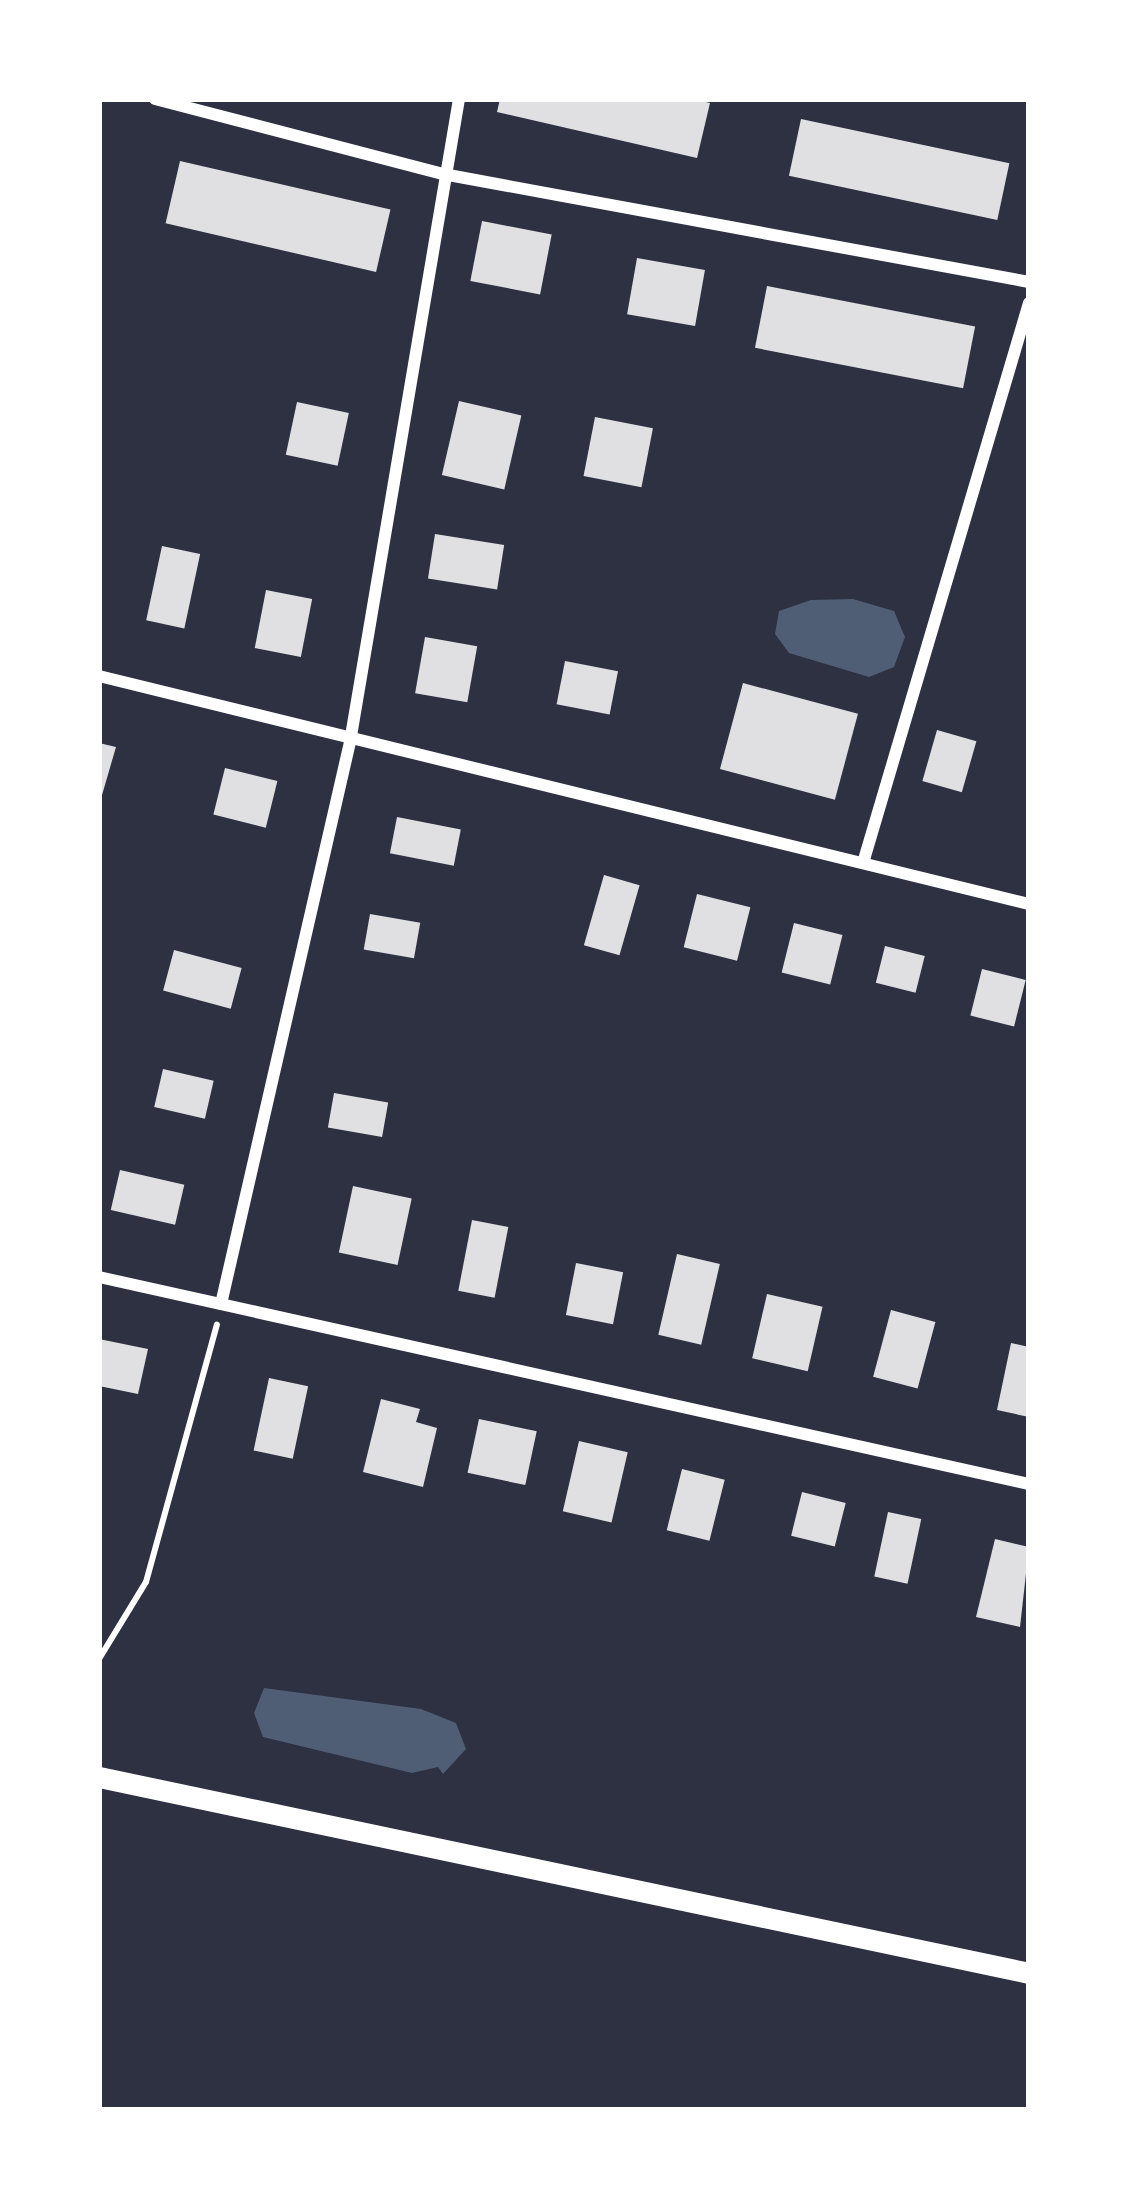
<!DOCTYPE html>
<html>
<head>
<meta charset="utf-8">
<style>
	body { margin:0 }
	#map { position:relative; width:1128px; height:2209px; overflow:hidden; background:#2d3142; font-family:"Exo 2",sans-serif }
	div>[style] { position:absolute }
	.water>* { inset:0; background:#4f5d75 }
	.building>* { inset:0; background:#e0e0e3; transform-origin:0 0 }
	.path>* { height:6px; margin:-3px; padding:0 3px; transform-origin:3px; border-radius:3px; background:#fff }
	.minor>* { height:12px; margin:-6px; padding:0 6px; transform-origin:6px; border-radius:6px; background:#fff }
	.tertiary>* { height:21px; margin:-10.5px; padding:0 10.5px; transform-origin:10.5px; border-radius:10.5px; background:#fff }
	span { translate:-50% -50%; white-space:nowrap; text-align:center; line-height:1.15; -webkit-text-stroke:10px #fff; paint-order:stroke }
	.frame { position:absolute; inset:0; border:102px solid #fff; pointer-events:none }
</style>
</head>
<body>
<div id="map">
	<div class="water">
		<i style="clip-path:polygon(853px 599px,894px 611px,905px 637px,894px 667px,869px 677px,789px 653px,775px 634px,779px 611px,811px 600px)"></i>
		<i style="clip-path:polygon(264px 1688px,421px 1709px,456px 1723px,466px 1749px,443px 1774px,438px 1767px,412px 1773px,263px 1737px,254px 1713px)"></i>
	</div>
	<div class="building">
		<i style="clip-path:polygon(500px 99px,693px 99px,710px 103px,697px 158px,497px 112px)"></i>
		<i style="left:801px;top:119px;width:213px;height:58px;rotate:12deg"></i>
		<i style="left:180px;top:161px;width:216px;height:64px;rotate:13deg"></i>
		<i style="left:482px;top:221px;width:71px;height:61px;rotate:11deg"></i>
		<i style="left:637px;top:258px;width:69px;height:57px;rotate:10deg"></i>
		<i style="left:767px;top:286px;width:212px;height:63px;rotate:11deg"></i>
		<i style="left:459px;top:401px;width:64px;height:76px;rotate:13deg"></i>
		<i style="left:297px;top:402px;width:53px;height:54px;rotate:12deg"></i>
		<i style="left:595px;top:417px;width:59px;height:60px;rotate:11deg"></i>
		<i style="left:435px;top:534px;width:70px;height:45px;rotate:9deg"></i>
		<i style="left:162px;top:546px;width:39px;height:76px;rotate:12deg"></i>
		<i style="left:266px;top:590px;width:47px;height:59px;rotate:11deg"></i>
		<i style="left:425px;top:637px;width:53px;height:57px;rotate:10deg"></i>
		<i style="left:565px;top:661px;width:54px;height:44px;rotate:11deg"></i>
		<i style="left:743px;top:683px;width:119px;height:89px;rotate:15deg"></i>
		<i style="left:937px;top:730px;width:41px;height:53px;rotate:16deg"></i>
		<i style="clip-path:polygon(99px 743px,116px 747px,100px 802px,99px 802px)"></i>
		<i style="left:225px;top:768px;width:54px;height:48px;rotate:14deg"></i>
		<i style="left:397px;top:817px;width:65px;height:37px;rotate:11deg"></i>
		<i style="left:604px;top:875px;width:37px;height:73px;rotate:16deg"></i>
		<i style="left:697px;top:894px;width:55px;height:55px;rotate:14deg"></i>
		<i style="left:370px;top:914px;width:51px;height:36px;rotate:10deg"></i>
		<i style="left:794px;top:923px;width:50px;height:51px;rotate:14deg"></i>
		<i style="left:885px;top:946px;width:41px;height:38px;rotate:14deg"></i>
		<i style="left:174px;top:950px;width:70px;height:42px;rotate:15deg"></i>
		<i style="left:982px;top:969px;width:45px;height:48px;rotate:14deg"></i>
		<i style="left:163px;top:1069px;width:52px;height:39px;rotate:13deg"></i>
		<i style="left:334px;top:1093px;width:55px;height:35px;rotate:10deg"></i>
		<i style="left:120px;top:1170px;width:66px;height:41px;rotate:13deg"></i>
		<i style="left:353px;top:1186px;width:60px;height:68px;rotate:12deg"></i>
		<i style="left:472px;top:1220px;width:37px;height:72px;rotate:11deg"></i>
		<i style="left:677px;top:1254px;width:44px;height:83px;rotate:13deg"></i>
		<i style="left:576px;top:1263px;width:48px;height:53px;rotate:11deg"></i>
		<i style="left:767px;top:1294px;width:57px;height:66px;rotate:13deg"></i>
		<i style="left:891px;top:1310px;width:46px;height:69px;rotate:15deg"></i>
		<i style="clip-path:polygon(99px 1339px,148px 1349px,138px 1394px,99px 1386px)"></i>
		<i style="clip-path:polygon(1011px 1343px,1029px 1347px,1029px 1417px,997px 1410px)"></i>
		<i style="left:269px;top:1378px;width:40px;height:74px;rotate:12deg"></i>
		<i style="clip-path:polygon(381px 1399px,420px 1409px,416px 1422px,437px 1428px,423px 1487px,363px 1472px)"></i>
		<i style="left:479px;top:1419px;width:59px;height:55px;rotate:12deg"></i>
		<i style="left:579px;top:1441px;width:50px;height:72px;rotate:13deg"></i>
		<i style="left:682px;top:1469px;width:44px;height:63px;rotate:14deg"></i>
		<i style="left:802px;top:1492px;width:45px;height:45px;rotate:14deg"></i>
		<i style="left:888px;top:1512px;width:34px;height:66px;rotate:12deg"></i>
		<i style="clip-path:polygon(995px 1539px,1029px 1547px,1020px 1627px,976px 1617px)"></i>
	</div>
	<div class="path">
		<i style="left:99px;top:1659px;width:90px;rotate:-58.6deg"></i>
		<i style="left:146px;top:1582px;width:267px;rotate:-74.6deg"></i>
	</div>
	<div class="minor">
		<i style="left:155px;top:99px;width:298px;rotate:14.6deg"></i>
		<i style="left:443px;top:174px;width:596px;rotate:10.44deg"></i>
		<i style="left:99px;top:676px;width:958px;rotate:13.78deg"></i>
		<i style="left:863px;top:863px;width:584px;rotate:-73.49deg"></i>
		<i style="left:99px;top:1277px;width:953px;rotate:12.55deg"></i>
		<i style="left:221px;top:1304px;width:577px;rotate:-77.07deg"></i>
		<i style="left:350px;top:742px;width:652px;rotate:-80.38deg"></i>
	</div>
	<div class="tertiary">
		<i style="left:99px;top:1777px;width:950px;rotate:11.9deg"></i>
	</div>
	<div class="frame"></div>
</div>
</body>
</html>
